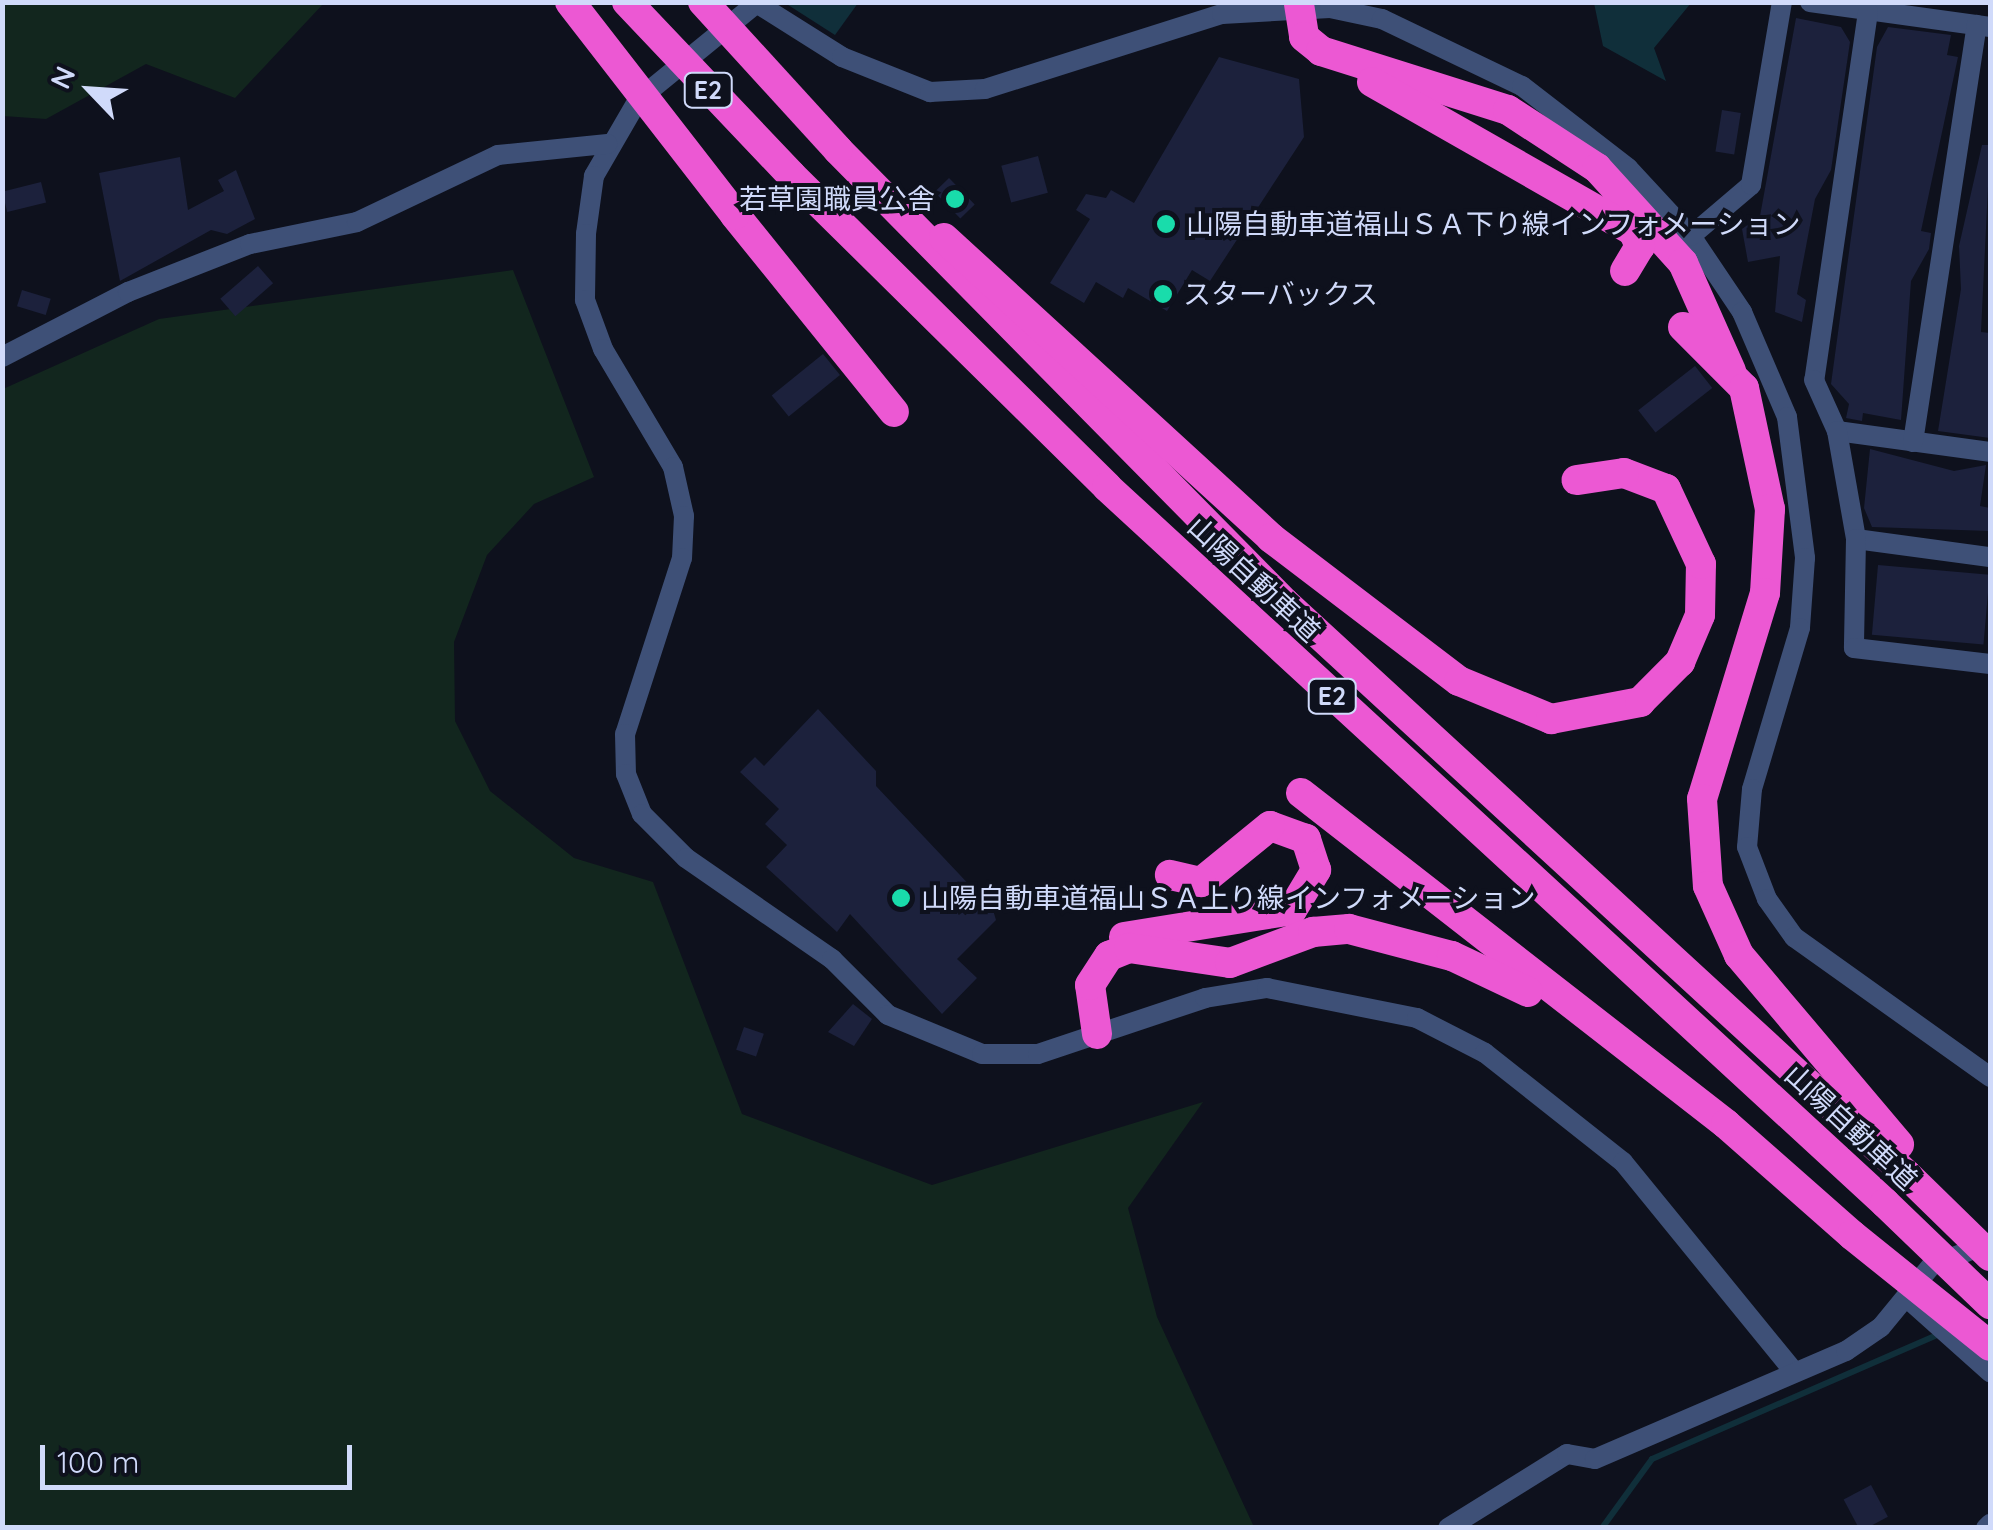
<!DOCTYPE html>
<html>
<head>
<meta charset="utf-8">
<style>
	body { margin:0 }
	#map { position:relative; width:1993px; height:1530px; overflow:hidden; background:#0e111d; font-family:Quicksand,"Noto Sans JP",sans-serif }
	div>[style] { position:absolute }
	.green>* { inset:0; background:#12261e }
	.water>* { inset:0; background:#102f3a }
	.stream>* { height:6px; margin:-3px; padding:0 3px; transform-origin:3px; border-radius:3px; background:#102f3a }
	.building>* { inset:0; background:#1c213c; transform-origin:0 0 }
	.minor>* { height:20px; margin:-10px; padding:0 10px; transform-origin:10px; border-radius:10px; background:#3e5077 }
	.highway>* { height:30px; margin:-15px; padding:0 15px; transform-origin:15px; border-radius:15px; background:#ec58d3 }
	.highway-bridge>* { height:30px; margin:-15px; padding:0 15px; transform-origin:15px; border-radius:15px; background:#ec58d3 }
	.dots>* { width:28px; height:28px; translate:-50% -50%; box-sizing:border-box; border:5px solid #0e111d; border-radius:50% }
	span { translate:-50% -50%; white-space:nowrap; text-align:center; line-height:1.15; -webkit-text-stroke:8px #0e111d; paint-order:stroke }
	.shield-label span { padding:2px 8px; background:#0e111d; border:2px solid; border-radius:8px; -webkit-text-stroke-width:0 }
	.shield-label { font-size:25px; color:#d0dafa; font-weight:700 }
	.poi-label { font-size:28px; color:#d0dafa }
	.right { translate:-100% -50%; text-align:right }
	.left { translate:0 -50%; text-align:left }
	.street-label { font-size:28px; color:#d0dafa }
	.frame { position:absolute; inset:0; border:5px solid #d0dafa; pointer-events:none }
	.north { position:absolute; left:40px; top:40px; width:100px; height:100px; -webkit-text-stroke:8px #0e111d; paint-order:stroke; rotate:295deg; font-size:28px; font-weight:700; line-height:40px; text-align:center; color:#d0dafa }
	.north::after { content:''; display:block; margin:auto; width:35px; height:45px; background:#d0dafa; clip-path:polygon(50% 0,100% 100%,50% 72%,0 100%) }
	.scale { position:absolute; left:40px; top:1445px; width:312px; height:45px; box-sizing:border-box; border:5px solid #d0dafa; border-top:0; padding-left:12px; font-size:30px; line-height:35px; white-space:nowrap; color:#d0dafa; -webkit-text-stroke:8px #0e111d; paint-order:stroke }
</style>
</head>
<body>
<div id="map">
	<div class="green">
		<i style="clip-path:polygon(2px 3px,3px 2px,324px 3px,235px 98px,146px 64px,46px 119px,3px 116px)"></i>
		<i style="clip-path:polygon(513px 270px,594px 477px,534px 504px,487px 555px,454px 642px,455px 721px,490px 791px,574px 858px,653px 882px,742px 1114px,932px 1185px,1203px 1102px,1128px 1208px,1157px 1317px,1254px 1527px,3px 1527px,3px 389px,159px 319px)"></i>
	</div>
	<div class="water">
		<i style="clip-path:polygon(785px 3px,858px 3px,835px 35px)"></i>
		<i style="clip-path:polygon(1594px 3px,1691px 3px,1654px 48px,1666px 81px,1603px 46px)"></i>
	</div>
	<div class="stream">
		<i style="left:1602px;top:1528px;width:85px;rotate:-54.1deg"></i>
		<i style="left:1652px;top:1459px;width:314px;rotate:-23.5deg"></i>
	</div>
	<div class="building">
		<i style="clip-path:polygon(1796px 18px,1841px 27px,1850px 42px,1831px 170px,1815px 199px,1797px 294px,1806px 300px,1802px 322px,1775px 312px,1780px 256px,1748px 262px,1742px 229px,1760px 216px)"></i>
		<i style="clip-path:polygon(1888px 27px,1951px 35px,1947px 55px,1958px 57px,1921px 231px,1931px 233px,1929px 249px,1911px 281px,1901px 420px,1863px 413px,1862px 421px,1846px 418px,1849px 404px,1831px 384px,1877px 47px)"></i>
		<i style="clip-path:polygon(1219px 57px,1299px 79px,1304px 137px,1210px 281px,1192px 270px,1167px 311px,1128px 288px,1123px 298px,1096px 282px,1084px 303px,1050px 283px,1090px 219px,1076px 210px,1086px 194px,1106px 198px,1111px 190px,1134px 203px)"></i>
		<i style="left:1722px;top:110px;width:19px;height:42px;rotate:9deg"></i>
		<i style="clip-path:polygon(1982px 145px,1990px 145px,1981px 332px,1990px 333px,1990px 438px,1938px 431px,1961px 289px,1959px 246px)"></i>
		<i style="left:1038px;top:156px;width:38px;height:38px;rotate:75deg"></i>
		<i style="clip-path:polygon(180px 157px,188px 210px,224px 191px,218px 180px,236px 170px,255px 219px,227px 234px,211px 230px,120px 281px,99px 173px)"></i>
		<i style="left:949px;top:178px;width:37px;height:20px;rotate:46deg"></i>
		<i style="left:41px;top:182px;width:21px;height:40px;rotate:76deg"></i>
		<i style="left:258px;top:266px;width:23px;height:50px;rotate:49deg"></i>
		<i style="left:22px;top:290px;width:30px;height:17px;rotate:17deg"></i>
		<i style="left:823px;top:354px;width:27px;height:66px;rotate:51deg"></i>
		<i style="left:1695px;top:366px;width:28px;height:72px;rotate:52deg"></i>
		<i style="clip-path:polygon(1870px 449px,1954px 471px,1986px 465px,1980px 506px,1990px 508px,1990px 531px,1872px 527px,1864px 508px)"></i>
		<i style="left:1878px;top:565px;width:112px;height:70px;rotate:5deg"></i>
		<i style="clip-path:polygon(818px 709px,876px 771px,876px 786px,993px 910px,996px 920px,957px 959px,977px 978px,942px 1014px,850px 914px,837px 932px,766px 867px,787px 845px,765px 824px,779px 809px,740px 772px,755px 757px,764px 766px)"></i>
		<i style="clip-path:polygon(853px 1004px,872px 1019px,854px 1046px,828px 1032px)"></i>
		<i style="left:744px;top:1027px;width:21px;height:24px;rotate:19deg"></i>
		<i style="left:1871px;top:1485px;width:36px;height:31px;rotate:62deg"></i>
	</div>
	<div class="minor">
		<i style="left:758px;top:2px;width:155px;rotate:140.8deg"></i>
		<i style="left:638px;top:100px;width:88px;rotate:120.1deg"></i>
		<i style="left:594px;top:176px;width:59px;rotate:97.9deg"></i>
		<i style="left:586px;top:234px;width:66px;rotate:90.9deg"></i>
		<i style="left:585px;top:300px;width:52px;rotate:69.8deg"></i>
		<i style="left:603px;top:349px;width:137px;rotate:59.3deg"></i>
		<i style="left:673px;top:467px;width:50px;rotate:77.3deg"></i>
		<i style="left:684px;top:516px;width:42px;rotate:92.7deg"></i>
		<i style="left:682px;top:558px;width:185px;rotate:107.9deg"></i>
		<i style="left:625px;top:734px;width:40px;rotate:88.6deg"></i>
		<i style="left:626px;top:774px;width:43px;rotate:68.2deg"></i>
		<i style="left:642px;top:814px;width:62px;rotate:45deg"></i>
		<i style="left:686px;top:858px;width:178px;rotate:34.7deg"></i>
		<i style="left:832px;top:959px;width:79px;rotate:45deg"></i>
		<i style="left:888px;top:1015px;width:102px;rotate:22.5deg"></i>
		<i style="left:982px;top:1054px;width:56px"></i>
		<i style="left:1038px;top:1054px;width:176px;rotate:-18.5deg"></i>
		<i style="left:1205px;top:998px;width:63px;rotate:-9.2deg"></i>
		<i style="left:1267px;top:988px;width:153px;rotate:11.3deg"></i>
		<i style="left:1417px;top:1018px;width:76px;rotate:27.2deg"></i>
		<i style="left:1485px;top:1053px;width:176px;rotate:38.3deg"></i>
		<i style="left:1623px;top:1162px;width:267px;rotate:50.8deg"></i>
		<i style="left:1810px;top:2px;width:182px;rotate:7.9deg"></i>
		<i style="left:758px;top:4px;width:99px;rotate:32.2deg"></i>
		<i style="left:842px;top:57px;width:95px;rotate:21.7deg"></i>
		<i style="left:930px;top:92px;width:55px;rotate:-3.1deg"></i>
		<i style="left:985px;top:89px;width:249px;rotate:-17.6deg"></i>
		<i style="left:1222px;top:14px;width:108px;rotate:-3.2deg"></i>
		<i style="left:1330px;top:8px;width:53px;rotate:11.9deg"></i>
		<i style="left:1382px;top:19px;width:155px;rotate:25.6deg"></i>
		<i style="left:1522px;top:86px;width:134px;rotate:37.7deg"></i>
		<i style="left:1628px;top:168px;width:93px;rotate:47.2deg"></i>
		<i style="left:1691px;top:236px;width:92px;rotate:56.1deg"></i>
		<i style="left:1742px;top:312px;width:114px;rotate:66.8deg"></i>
		<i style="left:1787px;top:417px;width:142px;rotate:82.7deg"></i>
		<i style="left:1805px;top:558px;width:70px;rotate:94.1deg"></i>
		<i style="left:1800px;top:628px;width:168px;rotate:106.6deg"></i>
		<i style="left:1752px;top:789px;width:58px;rotate:94.9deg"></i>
		<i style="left:1747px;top:847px;width:56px;rotate:69deg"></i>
		<i style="left:1767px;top:899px;width:47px;rotate:54.6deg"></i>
		<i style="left:1794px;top:937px;width:241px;rotate:35.5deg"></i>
		<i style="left:1868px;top:12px;width:372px;rotate:98.3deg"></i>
		<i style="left:1814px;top:380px;width:56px;rotate:65.7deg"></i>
		<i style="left:1837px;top:431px;width:154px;rotate:7.8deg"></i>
		<i style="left:1691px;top:236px;width:79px;rotate:-40.4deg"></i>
		<i style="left:1751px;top:185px;width:186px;rotate:-80.4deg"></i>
		<i style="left:2px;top:357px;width:142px;rotate:-27.3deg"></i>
		<i style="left:128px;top:292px;width:131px;rotate:-21.5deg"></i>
		<i style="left:250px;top:244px;width:109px;rotate:-11.6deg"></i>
		<i style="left:357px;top:222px;width:156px;rotate:-25.4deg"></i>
		<i style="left:498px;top:155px;width:110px;rotate:-5.8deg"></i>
		<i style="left:1837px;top:431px;width:110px;rotate:80deg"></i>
		<i style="left:1856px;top:539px;width:135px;rotate:7.7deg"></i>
		<i style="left:1913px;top:442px;width:422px;rotate:-81.3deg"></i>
		<i style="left:1856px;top:539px;width:109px;rotate:91.1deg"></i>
		<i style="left:1854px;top:648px;width:137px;rotate:6.7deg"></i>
		<i style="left:1906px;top:1297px;width:113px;rotate:41.8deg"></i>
		<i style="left:1448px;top:1528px;width:140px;rotate:-31.9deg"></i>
		<i style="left:1567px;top:1454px;width:28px;rotate:10deg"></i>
		<i style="left:1595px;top:1459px;width:273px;rotate:-23.3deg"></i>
		<i style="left:1846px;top:1351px;width:42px;rotate:-34.4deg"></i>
		<i style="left:1881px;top:1327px;width:80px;rotate:-50.6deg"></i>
		<i style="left:1932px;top:1265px;width:62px;rotate:-20.8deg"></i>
		<i style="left:1986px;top:1528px;width:6px;rotate:-45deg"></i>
	</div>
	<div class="highway">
		<i style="left:1299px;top:4px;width:33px;rotate:81deg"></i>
		<i style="left:1304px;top:37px;width:22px;rotate:39deg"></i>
		<i style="left:1321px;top:51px;width:196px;rotate:17.5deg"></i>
		<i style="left:1508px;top:110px;width:106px;rotate:33.1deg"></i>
		<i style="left:1597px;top:168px;width:128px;rotate:47.8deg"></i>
		<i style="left:1683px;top:263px;width:118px;rotate:66deg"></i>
		<i style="left:1372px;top:82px;width:301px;rotate:29.7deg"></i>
		<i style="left:1633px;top:231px;width:17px;rotate:65deg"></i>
		<i style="left:1640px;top:246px;width:29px;rotate:121deg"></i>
		<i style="left:838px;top:150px;width:636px;rotate:45.38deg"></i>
		<i style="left:1285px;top:603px;width:845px;rotate:42.6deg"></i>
		<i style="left:791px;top:175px;width:444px;rotate:44.6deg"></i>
		<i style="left:1107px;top:487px;width:1057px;rotate:42.62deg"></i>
		<i style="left:735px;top:215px;width:253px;rotate:51.1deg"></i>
		<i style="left:944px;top:238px;width:444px;rotate:42.5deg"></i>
		<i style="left:1271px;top:538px;width:236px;rotate:37.3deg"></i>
		<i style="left:1459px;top:681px;width:100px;rotate:22.4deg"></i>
		<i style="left:1551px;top:719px;width:91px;rotate:-10.8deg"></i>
		<i style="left:1640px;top:702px;width:57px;rotate:-45deg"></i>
		<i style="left:1680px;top:662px;width:51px;rotate:-66.9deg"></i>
		<i style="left:1700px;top:615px;width:51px;rotate:-88.9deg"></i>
		<i style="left:1701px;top:564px;width:83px;rotate:-115deg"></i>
		<i style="left:1666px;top:489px;width:45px;rotate:-159.1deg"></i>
		<i style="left:1624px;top:473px;width:48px;rotate:171.5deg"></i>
		<i style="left:1683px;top:327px;width:86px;rotate:45deg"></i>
		<i style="left:1744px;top:388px;width:124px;rotate:77.9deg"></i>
		<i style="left:1770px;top:509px;width:84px;rotate:93.4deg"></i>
		<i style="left:1765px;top:593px;width:215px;rotate:107deg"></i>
		<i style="left:1702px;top:799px;width:87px;rotate:86.1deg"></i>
		<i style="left:1708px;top:886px;width:76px;rotate:65.8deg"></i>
		<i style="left:1739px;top:955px;width:248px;rotate:49.8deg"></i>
		<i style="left:1301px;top:793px;width:539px;rotate:37.91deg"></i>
		<i style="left:1726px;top:1124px;width:168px;rotate:41.4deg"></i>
		<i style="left:1124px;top:937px;width:170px;rotate:-9.1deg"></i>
		<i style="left:1292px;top:910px;width:47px;rotate:-59deg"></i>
		<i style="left:1316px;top:870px;width:33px;rotate:-108deg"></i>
		<i style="left:1306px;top:839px;width:38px;rotate:-160deg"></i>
		<i style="left:1270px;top:826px;width:89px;rotate:140.9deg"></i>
		<i style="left:1201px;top:882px;width:32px;rotate:-167deg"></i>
		<i style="left:1097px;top:1034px;width:49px;rotate:-98.1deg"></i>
		<i style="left:1090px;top:985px;width:35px;rotate:-57deg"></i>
		<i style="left:1109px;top:956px;width:22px;rotate:-22deg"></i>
		<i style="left:1129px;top:948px;width:102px;rotate:8.4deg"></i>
		<i style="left:1230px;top:963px;width:89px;rotate:-20.5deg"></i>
		<i style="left:1313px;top:932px;width:36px;rotate:-5deg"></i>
		<i style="left:1349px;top:929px;width:106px;rotate:14.7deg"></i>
		<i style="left:1452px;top:956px;width:84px;rotate:25.3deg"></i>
	</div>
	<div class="highway-bridge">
		<i style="left:570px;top:2px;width:269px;rotate:52.2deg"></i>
		<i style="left:627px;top:2px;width:238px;rotate:46.5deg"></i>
		<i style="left:703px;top:2px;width:200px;rotate:47.6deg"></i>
		<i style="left:1907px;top:1175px;width:116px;rotate:44.3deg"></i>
		<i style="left:1885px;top:1203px;width:146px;rotate:43.9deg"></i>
		<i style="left:1852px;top:1235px;width:177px;rotate:38.8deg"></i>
	</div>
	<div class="dots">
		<i style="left:955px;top:199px;background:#19dcab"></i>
		<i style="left:1166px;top:224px;background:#19dcab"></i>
		<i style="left:1163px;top:294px;background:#19dcab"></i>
		<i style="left:901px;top:898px;background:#19dcab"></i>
	</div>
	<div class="shield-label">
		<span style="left:708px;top:90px">E2</span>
		<span style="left:1332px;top:696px">E2</span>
	</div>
	<div class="poi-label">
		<span class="right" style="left:935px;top:199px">若草園職員公舎</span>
		<span class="left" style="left:1186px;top:224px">山陽自動車道福山ＳＡ下り線インフォメーション</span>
		<span class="left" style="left:1183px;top:294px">スターバックス</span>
		<span class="left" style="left:921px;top:898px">山陽自動車道福山ＳＡ上り線インフォメーション</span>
	</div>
	<div class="street-label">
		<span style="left:1254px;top:579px;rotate:43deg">山陽自動車道</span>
		<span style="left:1851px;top:1127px;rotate:43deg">山陽自動車道</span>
	</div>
	<div class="frame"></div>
	<div class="north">N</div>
	<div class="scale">100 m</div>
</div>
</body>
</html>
